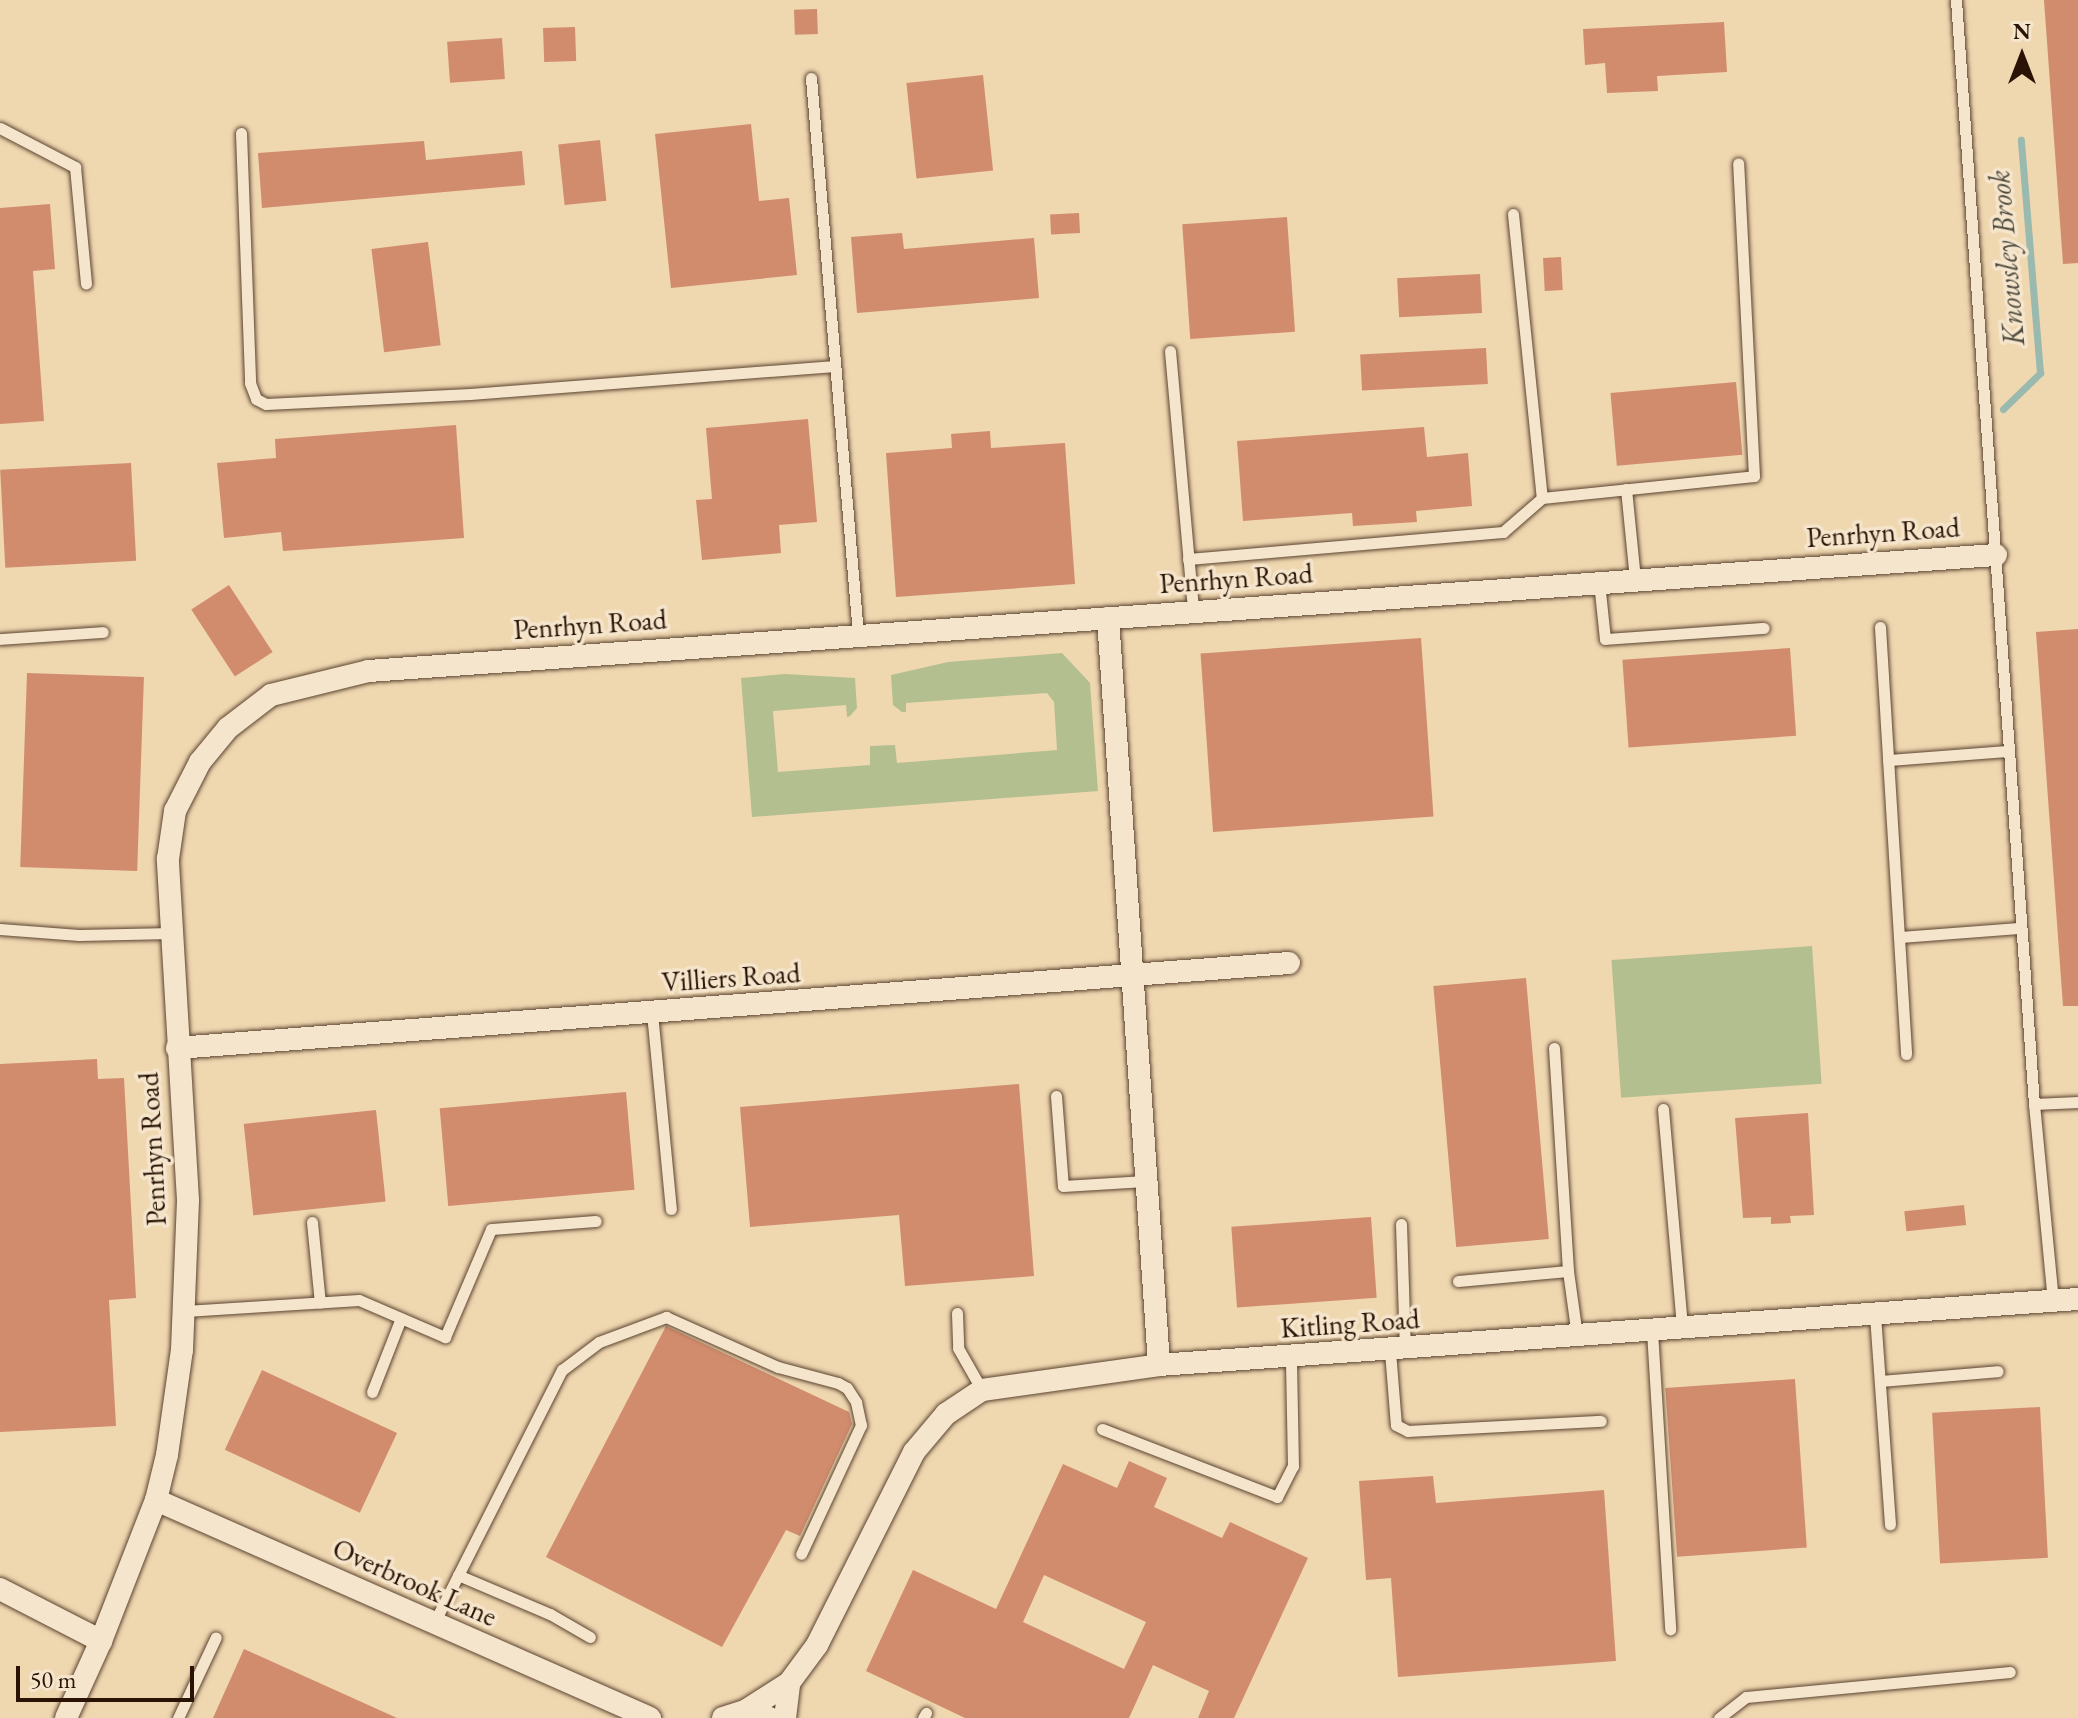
<!DOCTYPE html>
<html>
<head>
<meta charset="utf-8">
<style>
	body { margin:0 }
	#map { position:relative; width:2078px; height:1718px; overflow:hidden; background:#efd7b0; font-family:"EB Garamond",serif }
	div>[style] { position:absolute }
	.green>* { inset:0; background:#b4bf90; transform-origin:0 0 }
	.stream>* { height:7px; margin:-3.5px; padding:0 3.5px; transform-origin:3.5px; border-radius:3.5px; background:#9ab9af }
	.building>* { inset:0; background:#d18c6d; transform-origin:0 0 }
	.roads { filter:drop-shadow(0 0 2px #5b4430) drop-shadow(0 0 2px #5b4430) }
	.lane>* { height:11px; margin:-5.5px; padding:0 5.5px; transform-origin:5.5px; border-radius:5.5px; background:#f5e5cc }
	.street>* { height:22px; margin:-11px; padding:0 11px; transform-origin:11px; border-radius:11px; background:#f5e5cc }
	span { translate:-50% -50%; white-space:nowrap; text-align:center; line-height:1.15; -webkit-text-stroke:7px #f5e5cc; paint-order:stroke }
	.street-label { font-size:28px; color:#2a1305 }
	.water-label { font-size:30px; color:#514d40; font-style:italic }
	.north { position:absolute; left:1982px; top:16px; width:80px; height:80px; -webkit-text-stroke:6px #f5e5cc; paint-order:stroke; rotate:0deg; font-size:22px; font-weight:700; line-height:32px; text-align:center; color:#2a1305 }
	.north::after { content:''; display:block; margin:auto; width:28px; height:36px; background:#2a1305; clip-path:polygon(50% 0,100% 100%,50% 72%,0 100%) }
	.scale { position:absolute; left:16px; top:1666px; width:178px; height:36px; box-sizing:border-box; border:4px solid #2a1305; border-top:0; padding-left:10px; font-size:24px; line-height:28px; white-space:nowrap; color:#2a1305; -webkit-text-stroke:6px #f5e5cc; paint-order:stroke }
</style>
</head>
<body>
<div id="map">
	<div class="green">
		<i style="clip-path:polygon(1062px 653px,1090px 683px,1098px 791px,752px 817px,741px 678px,785px 674px,855px 678px,857px 708px,850px 716px,847px 717px,846px 705px,773px 711px,778px 772px,870px 765px,870px 746px,895px 745px,897px 763px,1057px 750px,1054px 702px,1047px 693px,906px 703px,906px 712px,902px 712px,893px 705px,891px 675px,948px 662px)"></i>
		<i style="left:1812px;top:946px;width:138px;height:201px;rotate:86deg"></i>
	</div>
	<div class="stream">
		<i style="left:2003px;top:409px;width:52px;rotate:-44.2deg"></i>
		<i style="left:2040px;top:373px;width:234px;rotate:-94.7deg"></i>
	</div>
	<div class="building">
		<i style="clip-path:polygon(2044px 0,2078px 0,2078px 263px,2063px 264px)"></i>
		<i style="left:817px;top:9px;width:25px;height:23px;rotate:88deg"></i>
		<i style="clip-path:polygon(1724px 22px,1727px 72px,1657px 76px,1658px 91px,1607px 93px,1605px 63px,1585px 65px,1583px 29px)"></i>
		<i style="left:575px;top:27px;width:34px;height:32px;rotate:88deg"></i>
		<i style="left:502px;top:38px;width:41px;height:55px;rotate:86deg"></i>
		<i style="left:983px;top:75px;width:96px;height:77px;rotate:84deg"></i>
		<i style="clip-path:polygon(751px 124px,759px 201px,789px 198px,797px 275px,671px 288px,655px 134px)"></i>
		<i style="left:600px;top:140px;width:61px;height:42px;rotate:84deg"></i>
		<i style="clip-path:polygon(424px 141px,426px 160px,522px 151px,525px 185px,262px 208px,258px 153px)"></i>
		<i style="clip-path:polygon(50px 204px,55px 269px,33px 271px,44px 421px,0 424px,0 208px)"></i>
		<i style="left:1079px;top:213px;width:20px;height:29px;rotate:87deg"></i>
		<i style="left:1287px;top:217px;width:115px;height:105px;rotate:86deg"></i>
		<i style="clip-path:polygon(902px 233px,904px 249px,1034px 238px,1039px 298px,857px 313px,851px 237px)"></i>
		<i style="left:428px;top:242px;width:104px;height:57px;rotate:83deg"></i>
		<i style="left:1561px;top:257px;width:33px;height:18px;rotate:87deg"></i>
		<i style="left:1480px;top:274px;width:39px;height:83px;rotate:87deg"></i>
		<i style="left:1486px;top:348px;width:36px;height:126px;rotate:87deg"></i>
		<i style="left:1736px;top:382px;width:73px;height:126px;rotate:85deg"></i>
		<i style="clip-path:polygon(808px 419px,817px 522px,779px 525px,781px 553px,702px 560px,696px 500px,712px 499px,706px 428px)"></i>
		<i style="clip-path:polygon(456px 425px,464px 538px,283px 551px,281px 532px,224px 538px,217px 463px,276px 458px,275px 439px)"></i>
		<i style="clip-path:polygon(1424px 427px,1427px 457px,1468px 453px,1472px 506px,1416px 511px,1417px 522px,1353px 526px,1352px 513px,1243px 521px,1237px 441px)"></i>
		<i style="clip-path:polygon(990px 431px,991px 448px,1065px 443px,1075px 584px,896px 597px,886px 453px,952px 448px,951px 434px)"></i>
		<i style="left:131px;top:463px;width:98px;height:131px;rotate:87deg"></i>
		<i style="left:229px;top:585px;width:80px;height:45px;rotate:57deg"></i>
		<i style="clip-path:polygon(2078px 629px,2078px 1006px,2063px 1006px,2036px 632px)"></i>
		<i style="left:1421px;top:638px;width:179px;height:221px;rotate:86deg"></i>
		<i style="left:1790px;top:648px;width:88px;height:168px;rotate:86deg"></i>
		<i style="left:27px;top:673px;width:117px;height:194px;rotate:2deg"></i>
		<i style="left:1526px;top:978px;width:262px;height:93px;rotate:85deg"></i>
		<i style="clip-path:polygon(97px 1059px,98px 1079px,124px 1078px,136px 1298px,109px 1300px,116px 1426px,0 1432px,0 1064px)"></i>
		<i style="clip-path:polygon(1019px 1084px,1034px 1276px,905px 1286px,899px 1215px,750px 1227px,740px 1107px)"></i>
		<i style="left:626px;top:1092px;width:98px;height:187px;rotate:85deg"></i>
		<i style="left:376px;top:1110px;width:92px;height:133px;rotate:84deg"></i>
		<i style="clip-path:polygon(1808px 1113px,1814px 1215px,1790px 1216px,1791px 1223px,1771px 1224px,1771px 1217px,1743px 1218px,1735px 1118px)"></i>
		<i style="left:1964px;top:1205px;width:20px;height:60px;rotate:84deg"></i>
		<i style="left:1371px;top:1217px;width:81px;height:140px;rotate:86deg"></i>
		<i style="clip-path:polygon(666px 1326px,849px 1412px,852px 1424px,800px 1536px,786px 1530px,722px 1647px,546px 1557px)"></i>
		<i style="left:262px;top:1370px;width:149px;height:88px;rotate:25deg"></i>
		<i style="left:1795px;top:1379px;width:169px;height:130px;rotate:86deg"></i>
		<i style="left:2040px;top:1407px;width:151px;height:108px;rotate:87deg"></i>
		<i style="clip-path:polygon(evenodd,1129px 1461px,1167px 1478px,1154px 1507px,1222px 1538px,1230px 1522px,1308px 1558px,1234px 1718px,1198px 1718px,1209px 1691px,1153px 1665px,1129px 1718px,965px 1718px,866px 1671px,913px 1570px,996px 1609px,1063px 1464px,1117px 1488px,1129px 1461px,1044px 1575px,1146px 1622px,1124px 1669px,1023px 1622px,1044px 1575px)"></i>
		<i style="clip-path:polygon(1433px 1476px,1436px 1503px,1604px 1490px,1616px 1661px,1398px 1677px,1391px 1578px,1366px 1580px,1359px 1481px)"></i>
		<i style="clip-path:polygon(244px 1649px,397px 1718px,213px 1718px)"></i>
	</div>
	<div class="roads">
		<div class="lane">
			<i style="left:1956px;top:0;width:1107px;rotate:85.96deg"></i>
			<i style="left:2034px;top:1104px;width:44px;rotate:-2.6deg"></i>
			<i style="left:811px;top:78px;width:558px;rotate:85.17deg"></i>
			<i style="left:0;top:128px;width:85px;rotate:27.5deg"></i>
			<i style="left:75px;top:167px;width:117px;rotate:84.6deg"></i>
			<i style="left:241px;top:133px;width:250px;rotate:87.9deg"></i>
			<i style="left:250px;top:383px;width:17px;rotate:69deg"></i>
			<i style="left:256px;top:399px;width:11px;rotate:27deg"></i>
			<i style="left:266px;top:404px;width:204px;rotate:-2.8deg"></i>
			<i style="left:470px;top:394px;width:366px;rotate:-4.4deg"></i>
			<i style="left:1513px;top:214px;width:285px;rotate:84.2deg"></i>
			<i style="left:1170px;top:351px;width:260px;rotate:84.9deg"></i>
			<i style="left:1626px;top:489px;width:90px;rotate:84.3deg"></i>
			<i style="left:1188px;top:559px;width:316px;rotate:-4.9deg"></i>
			<i style="left:1503px;top:532px;width:52px;rotate:-41.1deg"></i>
			<i style="left:1542px;top:498px;width:213px;rotate:-5.9deg"></i>
			<i style="left:1754px;top:476px;width:313px;rotate:-92.9deg"></i>
			<i style="left:1599px;top:582px;width:57px;rotate:84deg"></i>
			<i style="left:1605px;top:639px;width:159px;rotate:-4deg"></i>
			<i style="left:1880px;top:627px;width:428px;rotate:86.5deg"></i>
			<i style="left:0;top:639px;width:103px;rotate:-3.9deg"></i>
			<i style="left:1888px;top:760px;width:120px;rotate:-4.3deg"></i>
			<i style="left:0;top:929px;width:79px;rotate:4.3deg"></i>
			<i style="left:79px;top:935px;width:93px;rotate:-1.2deg"></i>
			<i style="left:1899px;top:937px;width:121px;rotate:-4.3deg"></i>
			<i style="left:652px;top:1013px;width:197px;rotate:84.5deg"></i>
			<i style="left:1554px;top:1048px;width:223px;rotate:86.4deg"></i>
			<i style="left:1568px;top:1271px;width:66px;rotate:82.1deg"></i>
			<i style="left:1056px;top:1096px;width:90px;rotate:85.6deg"></i>
			<i style="left:1063px;top:1186px;width:82px;rotate:-3.5deg"></i>
			<i style="left:2034px;top:1104px;width:198px;rotate:84.5deg"></i>
			<i style="left:1663px;top:1109px;width:220px;rotate:85deg"></i>
			<i style="left:312px;top:1222px;width:81px;rotate:84.4deg"></i>
			<i style="left:1401px;top:1224px;width:125px;rotate:88.2deg"></i>
			<i style="left:1458px;top:1281px;width:110px;rotate:-5.2deg"></i>
			<i style="left:185px;top:1311px;width:174px;rotate:-3.6deg"></i>
			<i style="left:359px;top:1300px;width:94px;rotate:23.3deg"></i>
			<i style="left:445px;top:1337px;width:117px;rotate:-66.9deg"></i>
			<i style="left:491px;top:1229px;width:105px;rotate:-4.4deg"></i>
			<i style="left:957px;top:1313px;width:35px;rotate:88deg"></i>
			<i style="left:958px;top:1348px;width:48px;rotate:60.3deg"></i>
			<i style="left:1875px;top:1315px;width:210px;rotate:85.9deg"></i>
			<i style="left:1652px;top:1331px;width:299px;rotate:86.5deg"></i>
			<i style="left:1390px;top:1351px;width:74px;rotate:85.4deg"></i>
			<i style="left:1396px;top:1425px;width:13px;rotate:27deg"></i>
			<i style="left:1408px;top:1431px;width:193px;rotate:-3deg"></i>
			<i style="left:1880px;top:1381px;width:118px;rotate:-4.8deg"></i>
			<i style="left:372px;top:1392px;width:79px;rotate:-68.6deg"></i>
			<i style="left:1102px;top:1429px;width:188px;rotate:21.2deg"></i>
			<i style="left:1277px;top:1497px;width:35px;rotate:-63deg"></i>
			<i style="left:1293px;top:1466px;width:109px;rotate:-91.1deg"></i>
			<i style="left:458px;top:1575px;width:100px;rotate:23deg"></i>
			<i style="left:550px;top:1614px;width:46px;rotate:29.9deg"></i>
			<i style="left:434px;top:1623px;width:284px;rotate:-63.2deg"></i>
			<i style="left:562px;top:1370px;width:46px;rotate:-37.1deg"></i>
			<i style="left:599px;top:1342px;width:72px;rotate:-20.5deg"></i>
			<i style="left:666px;top:1317px;width:123px;rotate:24.1deg"></i>
			<i style="left:778px;top:1367px;width:62px;rotate:14.9deg"></i>
			<i style="left:838px;top:1383px;width:10px;rotate:29deg"></i>
			<i style="left:847px;top:1388px;width:17px;rotate:57deg"></i>
			<i style="left:856px;top:1402px;width:24px;rotate:78deg"></i>
			<i style="left:861px;top:1425px;width:142px;rotate:114.9deg"></i>
			<i style="left:178px;top:1718px;width:89px;rotate:-64.9deg"></i>
			<i style="left:923px;top:1718px;width:6px;rotate:-59deg"></i>
			<i style="left:1719px;top:1718px;width:34px;rotate:-38deg"></i>
			<i style="left:1746px;top:1697px;width:265px;rotate:-5.4deg"></i>
		</div>
		<div class="street">
			<i style="left:1108px;top:618px;width:749px;rotate:86.09deg"></i>
			<i style="left:177px;top:1048px;width:1115px;rotate:-4.37deg"></i>
			<i style="left:156px;top:1500px;width:540px;rotate:23.81deg"></i>
			<i style="left:0;top:1589px;width:114px;rotate:27.2deg"></i>
			<i style="left:745px;top:1711px;width:52px;rotate:-32.5deg"></i>
			<i style="left:789px;top:1683px;width:47px;rotate:-53.6deg"></i>
			<i style="left:817px;top:1645px;width:216px;rotate:-63.3deg"></i>
			<i style="left:914px;top:1452px;width:50px;rotate:-49.9deg"></i>
			<i style="left:946px;top:1414px;width:43px;rotate:-33.7deg"></i>
			<i style="left:982px;top:1390px;width:179px;rotate:-8deg"></i>
			<i style="left:1159px;top:1365px;width:921px;rotate:-4.11deg"></i>
			<i style="left:66px;top:1718px;width:85px;rotate:-65.6deg"></i>
			<i style="left:101px;top:1641px;width:151px;rotate:-68.7deg"></i>
			<i style="left:156px;top:1500px;width:46px;rotate:-76.3deg"></i>
			<i style="left:167px;top:1455px;width:106px;rotate:-81.9deg"></i>
			<i style="left:182px;top:1350px;width:150px;rotate:-87.7deg"></i>
			<i style="left:188px;top:1200px;width:342px;rotate:-93.4deg"></i>
			<i style="left:168px;top:859px;width:49px;rotate:-81.7deg"></i>
			<i style="left:175px;top:811px;width:55px;rotate:-63deg"></i>
			<i style="left:200px;top:762px;width:44px;rotate:-50.5deg"></i>
			<i style="left:228px;top:728px;width:54px;rotate:-37.5deg"></i>
			<i style="left:271px;top:695px;width:101px;rotate:-13.8deg"></i>
			<i style="left:369px;top:671px;width:1631px;rotate:-4.08deg"></i>
			<i style="left:723px;top:1718px;width:23px;rotate:-18deg"></i>
			<i style="left:745px;top:1711px;width:25px;rotate:16deg"></i>
			<i style="left:785px;top:1718px;width:35px;rotate:-83deg"></i>
		</div>
	</div>
	<div class="street-label">
		<span style="left:1883px;top:532px;rotate:-4deg">Penrhyn Road</span>
		<span style="left:1236px;top:578px;rotate:-4deg">Penrhyn Road</span>
		<span style="left:590px;top:624px;rotate:-4deg">Penrhyn Road</span>
		<span style="left:731px;top:977px;rotate:-4deg">Villiers Road</span>
		<span style="left:152px;top:1149px;rotate:-93deg">Penrhyn Road</span>
		<span style="left:1350px;top:1323px;rotate:-4deg">Kitling Road</span>
		<span style="left:415px;top:1582px;rotate:24deg">Overbrook Lane</span>
	</div>
	<div class="water-label">
		<span style="left:2007px;top:258px;rotate:-95deg">Knowsley Brook</span>
	</div>
	<div class="north">N</div>
	<div class="scale">50 m</div>
</div>
</body>
</html>
